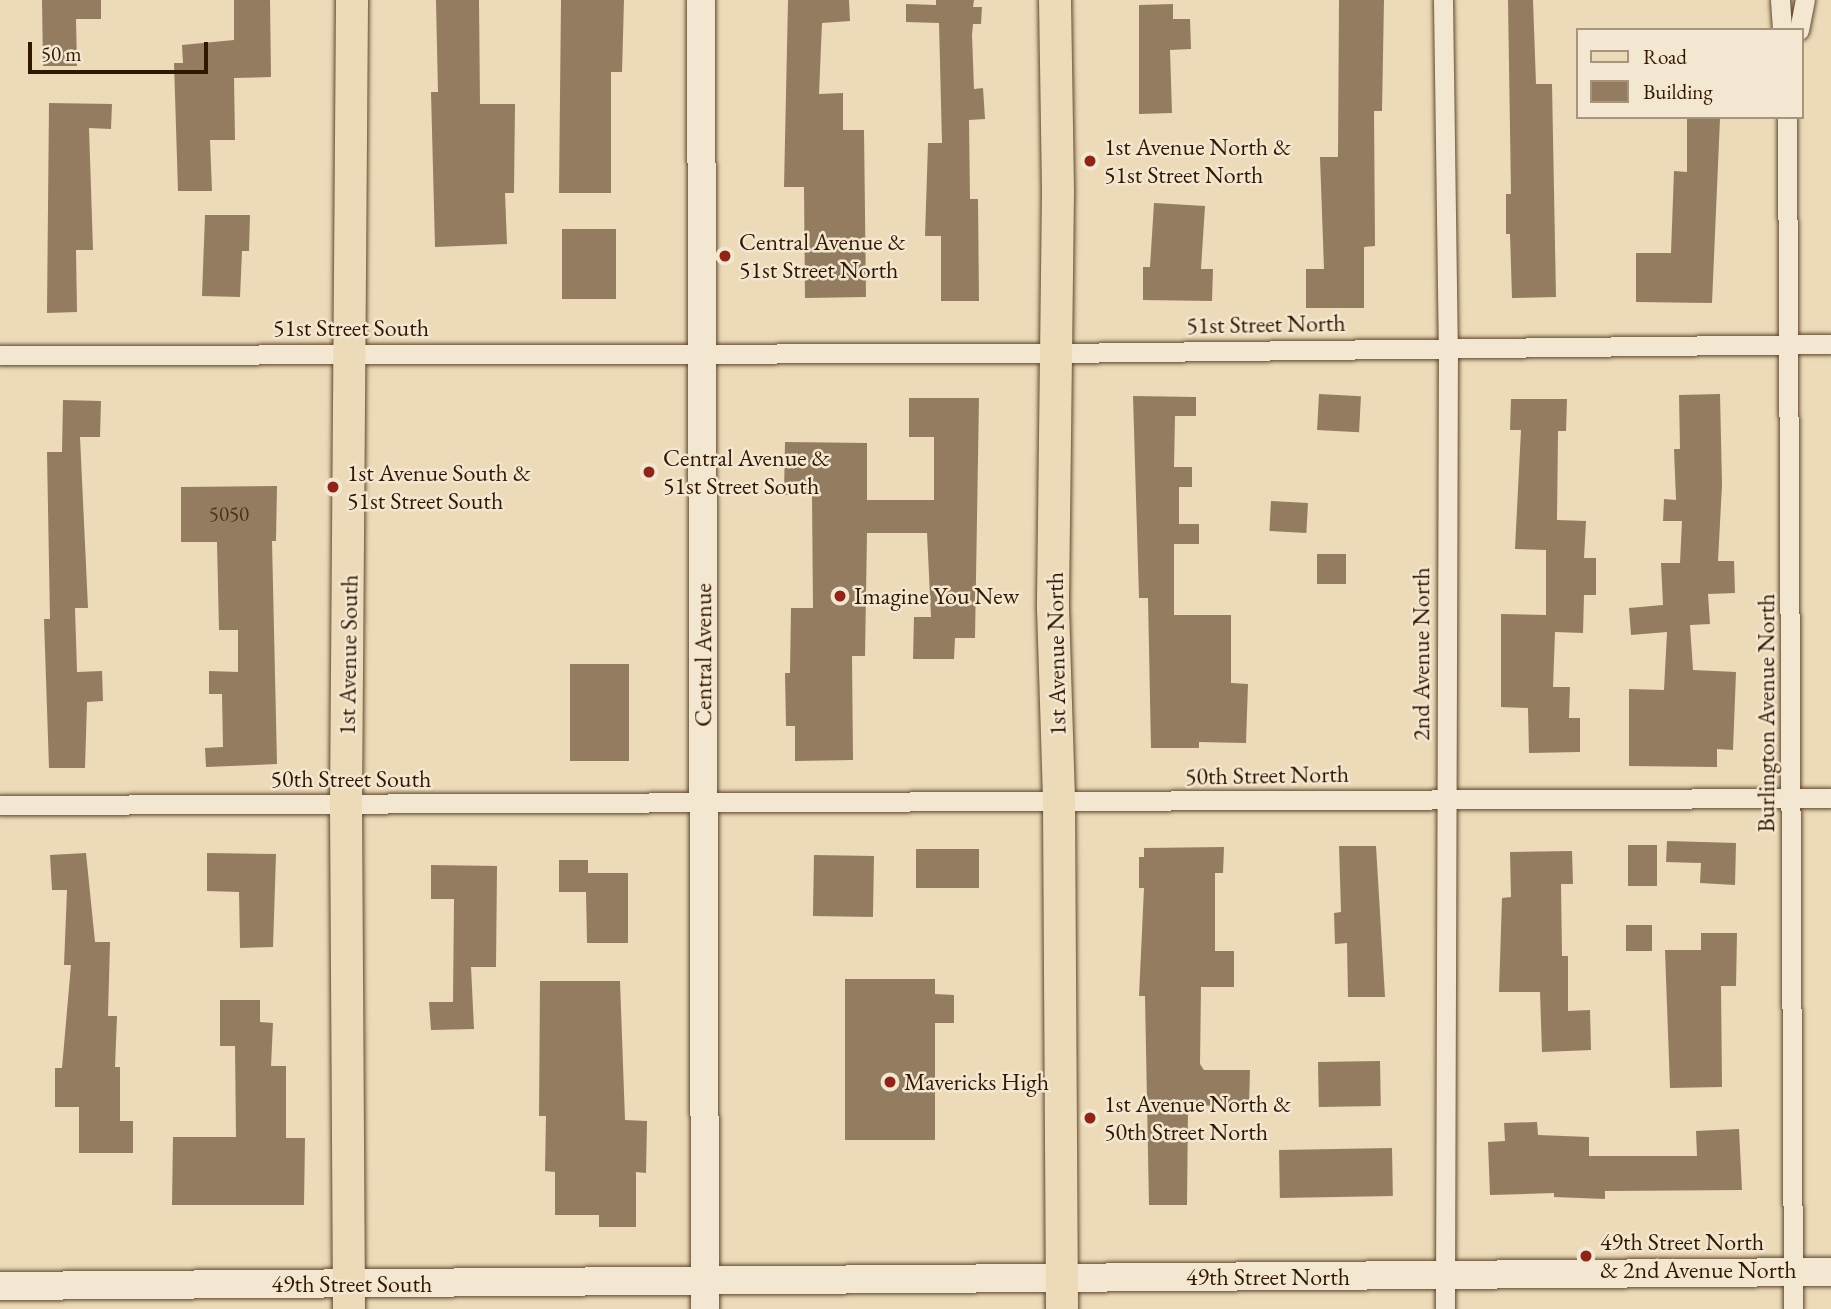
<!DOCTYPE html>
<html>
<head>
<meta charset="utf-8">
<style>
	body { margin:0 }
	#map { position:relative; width:1831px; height:1309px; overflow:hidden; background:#ecdab8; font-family:"EB Garamond",serif }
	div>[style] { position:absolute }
	.building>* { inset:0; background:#937c60; transform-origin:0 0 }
	.roads { filter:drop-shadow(0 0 2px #60482e) drop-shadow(0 0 2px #60482e) }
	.minor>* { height:19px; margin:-9.5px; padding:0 9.5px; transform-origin:9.5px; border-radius:9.5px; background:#f3e7d1 }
	.secondary>* { height:28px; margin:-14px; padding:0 14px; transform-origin:14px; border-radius:14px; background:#f3e7d1 }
	.primary>* { height:32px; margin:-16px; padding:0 16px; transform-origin:16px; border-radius:16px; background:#ecdab8 }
	.dots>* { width:19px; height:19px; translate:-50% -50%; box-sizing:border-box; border:4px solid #f3e7d1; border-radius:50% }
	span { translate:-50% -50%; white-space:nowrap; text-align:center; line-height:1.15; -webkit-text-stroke:5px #f3e7d1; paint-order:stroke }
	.number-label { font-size:21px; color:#4a3018 }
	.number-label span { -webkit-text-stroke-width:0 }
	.poi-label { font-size:24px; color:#321700 }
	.left { translate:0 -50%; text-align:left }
	.street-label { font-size:24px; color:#321700 }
	.legend { position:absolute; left:1576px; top:28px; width:228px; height:91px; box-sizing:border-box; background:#f3e7d1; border:2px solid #a6947d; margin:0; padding:9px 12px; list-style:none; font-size:21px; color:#321700 }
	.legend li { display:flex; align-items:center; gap:14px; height:35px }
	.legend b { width:35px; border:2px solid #a6947d }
	.scale { position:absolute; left:28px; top:42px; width:180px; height:32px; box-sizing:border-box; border:4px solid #321700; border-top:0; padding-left:9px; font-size:21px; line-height:24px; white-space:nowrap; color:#321700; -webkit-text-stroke:5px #f3e7d1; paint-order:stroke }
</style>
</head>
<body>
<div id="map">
	<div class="building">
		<i style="clip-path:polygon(42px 0,101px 0,101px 19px,76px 19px,77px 66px,43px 66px)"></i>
		<i style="clip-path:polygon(234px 0,270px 0,271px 77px,234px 78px,235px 140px,210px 140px,212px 191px,178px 191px,174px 63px,183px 63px,182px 45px,234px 40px)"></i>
		<i style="clip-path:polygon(436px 0,479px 0,480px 104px,515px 104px,514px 193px,505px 193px,507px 244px,435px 247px,431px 92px,438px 92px)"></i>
		<i style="clip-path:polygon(561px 0,624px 0,622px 72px,611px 72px,611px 193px,559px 193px)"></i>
		<i style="clip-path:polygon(788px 0,849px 0,850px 21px,822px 23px,819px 94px,843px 93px,843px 130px,864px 130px,866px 297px,805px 298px,804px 187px,784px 187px)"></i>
		<i style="clip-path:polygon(936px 0,974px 0,973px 7px,982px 7px,981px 24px,973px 24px,972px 35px,974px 89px,983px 88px,985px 119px,969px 120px,970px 199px,978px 199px,979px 301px,941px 301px,941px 236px,925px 236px,928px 143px,942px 143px,939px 23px,906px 22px,906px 4px,936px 5px)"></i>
		<i style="clip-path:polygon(1339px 0,1384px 0,1382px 111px,1374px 111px,1375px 246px,1364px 247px,1364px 308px,1306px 308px,1306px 269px,1324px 269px,1320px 157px,1338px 157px)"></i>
		<i style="clip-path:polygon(1508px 0,1533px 0,1536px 84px,1552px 84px,1556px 297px,1512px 298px,1510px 234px,1506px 234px,1506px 194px,1511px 194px)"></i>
		<i style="clip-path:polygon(1173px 4px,1173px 19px,1190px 19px,1191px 49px,1170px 50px,1172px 113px,1139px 114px,1139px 5px)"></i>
		<i style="clip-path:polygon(49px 103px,112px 104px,111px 129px,89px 128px,93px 250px,76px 250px,77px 312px,47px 313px)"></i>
		<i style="clip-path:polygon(1687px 119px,1720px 119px,1712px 303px,1636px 302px,1636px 253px,1671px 253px,1674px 171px,1687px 172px)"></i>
		<i style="clip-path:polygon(1154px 203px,1205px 206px,1201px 269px,1213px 269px,1212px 301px,1143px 300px,1143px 267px,1150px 267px)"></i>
		<i style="clip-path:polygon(205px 215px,250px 215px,249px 251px,242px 251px,240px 297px,202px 296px)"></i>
		<i style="left:562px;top:229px;width:54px;height:70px"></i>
		<i style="left:1319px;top:394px;width:42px;height:36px;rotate:3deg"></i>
		<i style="clip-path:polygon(1720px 394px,1722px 485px,1718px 561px,1734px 561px,1735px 593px,1708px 594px,1710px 624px,1690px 625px,1693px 670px,1736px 672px,1733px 750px,1717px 749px,1717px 767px,1629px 766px,1629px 689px,1664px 690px,1667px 632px,1631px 635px,1629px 608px,1663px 605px,1661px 563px,1680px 563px,1682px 521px,1663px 521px,1664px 499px,1676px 500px,1674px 449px,1680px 449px,1679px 395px)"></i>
		<i style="clip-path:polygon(1133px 396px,1196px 397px,1196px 416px,1175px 416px,1174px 467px,1192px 467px,1192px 487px,1179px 487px,1179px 524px,1199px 524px,1199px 544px,1174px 544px,1174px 615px,1231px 615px,1231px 683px,1248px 684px,1246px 743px,1199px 742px,1199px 748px,1151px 748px,1148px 598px,1139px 598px)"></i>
		<i style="clip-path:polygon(909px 398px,979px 398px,975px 638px,955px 638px,954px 659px,913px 659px,914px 617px,931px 617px,927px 533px,867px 533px,865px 656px,852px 656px,853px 760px,795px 761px,795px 726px,786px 726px,785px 673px,790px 673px,791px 608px,813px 608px,812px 495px,784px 495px,785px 442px,867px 443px,867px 500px,934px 500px,934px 437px,909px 437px)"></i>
		<i style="clip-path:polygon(1511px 399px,1567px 399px,1566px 431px,1558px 431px,1557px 520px,1586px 521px,1584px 558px,1596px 558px,1596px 595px,1584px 595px,1583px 633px,1555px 632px,1553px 687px,1570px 687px,1569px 718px,1580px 718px,1580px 752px,1529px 753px,1528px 708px,1501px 707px,1501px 614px,1546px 615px,1546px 550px,1515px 549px,1521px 430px,1510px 430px)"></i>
		<i style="clip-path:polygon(63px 400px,101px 401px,100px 437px,80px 437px,88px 608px,75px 608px,77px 672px,102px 671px,103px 701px,87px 702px,85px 768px,49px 768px,44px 619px,50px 619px,47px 452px,62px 452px)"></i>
		<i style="clip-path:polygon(277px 486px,276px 541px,272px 541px,277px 764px,206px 767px,205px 748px,223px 747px,222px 694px,209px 694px,209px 671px,238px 672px,238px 630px,219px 630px,217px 542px,181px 542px,181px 487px)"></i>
		<i style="left:1271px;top:501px;width:37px;height:30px;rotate:3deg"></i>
		<i style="left:1317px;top:554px;width:29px;height:30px"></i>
		<i style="left:570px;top:664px;width:59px;height:97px"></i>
		<i style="clip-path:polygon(1667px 841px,1736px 843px,1735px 885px,1700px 883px,1701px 863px,1666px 862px)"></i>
		<i style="left:1628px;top:845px;width:29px;height:41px"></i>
		<i style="clip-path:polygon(1339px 846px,1376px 846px,1385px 997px,1348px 997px,1347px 943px,1335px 944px,1334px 913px,1341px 912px)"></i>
		<i style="clip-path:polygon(1224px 847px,1223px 873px,1215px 873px,1215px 951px,1234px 951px,1234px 987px,1201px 987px,1200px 1064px,1204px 1070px,1250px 1070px,1249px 1105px,1188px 1106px,1187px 1205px,1149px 1205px,1145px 996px,1139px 996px,1144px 888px,1139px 888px,1139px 857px,1144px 857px,1144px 848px)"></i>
		<i style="left:916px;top:849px;width:63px;height:39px"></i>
		<i style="clip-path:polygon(1572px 851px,1573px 884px,1561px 884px,1562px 956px,1568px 956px,1568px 1011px,1590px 1010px,1591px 1050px,1542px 1052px,1540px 992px,1499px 992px,1502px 898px,1511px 897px,1510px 852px)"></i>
		<i style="clip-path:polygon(86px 853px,95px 942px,110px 942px,108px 1016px,117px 1016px,115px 1067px,120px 1067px,120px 1121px,133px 1121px,133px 1153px,79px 1153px,79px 1107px,55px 1107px,55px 1068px,62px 1068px,71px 965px,64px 965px,67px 890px,52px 890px,50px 855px)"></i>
		<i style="clip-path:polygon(207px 853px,276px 854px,273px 947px,240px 948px,239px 892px,207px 891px)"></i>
		<i style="left:814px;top:855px;width:60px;height:61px;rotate:1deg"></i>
		<i style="clip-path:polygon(559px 860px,588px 860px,588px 873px,628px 873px,628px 943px,587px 943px,586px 892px,559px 892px)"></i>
		<i style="clip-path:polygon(431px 865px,497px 866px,496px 967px,471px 967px,474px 1029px,431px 1030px,429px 1002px,453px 1002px,454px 899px,431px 899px)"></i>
		<i style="left:1626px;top:925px;width:26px;height:26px"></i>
		<i style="clip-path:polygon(1701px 933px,1737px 933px,1736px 986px,1721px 986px,1722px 1087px,1670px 1088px,1665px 950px,1701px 950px)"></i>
		<i style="clip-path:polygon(845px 979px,935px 979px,935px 994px,954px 995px,954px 1023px,935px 1023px,935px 1140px,845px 1140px)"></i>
		<i style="clip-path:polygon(540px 981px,620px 981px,625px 1120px,647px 1121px,646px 1173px,636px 1172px,636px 1227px,599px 1227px,599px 1215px,555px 1215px,555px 1172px,545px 1171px,546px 1116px,539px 1116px)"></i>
		<i style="clip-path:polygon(220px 1000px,260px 1000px,260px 1022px,273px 1023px,271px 1066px,286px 1066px,286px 1138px,305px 1138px,304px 1205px,172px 1205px,173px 1137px,236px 1137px,235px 1046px,220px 1046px)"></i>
		<i style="left:1380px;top:1061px;width:45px;height:62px;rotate:89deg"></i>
		<i style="clip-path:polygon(1537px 1122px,1538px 1135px,1589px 1137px,1589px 1156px,1697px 1156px,1696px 1131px,1739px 1129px,1742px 1190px,1605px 1191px,1605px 1199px,1554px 1197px,1554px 1193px,1490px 1195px,1488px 1142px,1505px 1141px,1504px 1123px)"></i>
		<i style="left:1392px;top:1148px;width:48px;height:113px;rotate:89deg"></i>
	</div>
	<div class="roads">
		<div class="minor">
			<i style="left:1443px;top:0;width:345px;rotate:89.2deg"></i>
			<i style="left:1448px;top:345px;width:964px;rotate:90.18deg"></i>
			<i style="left:1780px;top:0;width:30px;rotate:86deg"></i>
			<i style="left:1799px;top:30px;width:31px;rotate:-79deg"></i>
			<i style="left:1787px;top:117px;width:1192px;rotate:89.71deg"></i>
			<i style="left:0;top:355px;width:1056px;rotate:-0.11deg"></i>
			<i style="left:1056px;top:353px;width:775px;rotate:-0.67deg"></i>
			<i style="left:0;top:805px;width:1831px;rotate:-0.22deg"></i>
		</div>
		<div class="secondary">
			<i style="left:701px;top:0;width:1309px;rotate:89.82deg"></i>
			<i style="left:0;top:1286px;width:1831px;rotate:-0.44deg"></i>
		</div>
		<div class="primary">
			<i style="left:1055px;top:0;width:192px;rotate:89.1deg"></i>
			<i style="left:1058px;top:192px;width:416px;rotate:90.7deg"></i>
			<i style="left:1053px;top:608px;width:195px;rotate:88.2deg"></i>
			<i style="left:1059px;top:803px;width:506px;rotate:89.66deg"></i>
			<i style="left:349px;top:1309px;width:505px;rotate:-90.34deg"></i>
			<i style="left:346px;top:804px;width:804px;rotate:-89.57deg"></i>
		</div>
	</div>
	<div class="dots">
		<i style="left:1090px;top:161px;background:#8f2418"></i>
		<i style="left:725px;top:256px;background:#8f2418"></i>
		<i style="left:649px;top:472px;background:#8f2418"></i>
		<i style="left:333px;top:487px;background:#8f2418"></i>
		<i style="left:840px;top:596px;background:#8f2418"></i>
		<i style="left:890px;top:1082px;background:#8f2418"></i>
		<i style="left:1090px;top:1118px;background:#8f2418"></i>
		<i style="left:1586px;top:1256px;background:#8f2418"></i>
	</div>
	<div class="number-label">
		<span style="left:229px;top:514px">5050</span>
	</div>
	<div class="poi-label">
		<span class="left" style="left:1104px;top:161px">1st Avenue North &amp;<br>51st Street North</span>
		<span class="left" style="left:739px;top:256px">Central Avenue &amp;<br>51st Street North</span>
		<span class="left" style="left:663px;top:472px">Central Avenue &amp;<br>51st Street South</span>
		<span class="left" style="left:347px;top:487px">1st Avenue South &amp;<br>51st Street South</span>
		<span class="left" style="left:854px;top:596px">Imagine You New</span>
		<span class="left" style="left:904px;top:1082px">Mavericks High</span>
		<span class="left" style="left:1104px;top:1118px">1st Avenue North &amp;<br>50th Street North</span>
		<span class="left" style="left:1600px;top:1256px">49th Street North<br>&amp; 2nd Avenue North</span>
	</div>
	<div class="street-label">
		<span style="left:1266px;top:324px;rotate:-1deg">51st Street North</span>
		<span style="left:351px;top:328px">51st Street South</span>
		<span style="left:1056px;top:654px;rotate:-91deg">1st Avenue North</span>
		<span style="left:1421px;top:654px;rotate:-90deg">2nd Avenue North</span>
		<span style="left:348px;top:655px;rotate:-89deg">1st Avenue South</span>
		<span style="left:703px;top:655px;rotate:-90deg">Central Avenue</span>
		<span style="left:1766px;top:713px;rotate:-90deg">Burlington Avenue North</span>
		<span style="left:1267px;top:775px;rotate:-1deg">50th Street North</span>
		<span style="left:351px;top:779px">50th Street South</span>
		<span style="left:1268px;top:1277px">49th Street North</span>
		<span style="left:352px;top:1284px">49th Street South</span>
	</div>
	<ul class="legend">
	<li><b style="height:9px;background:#ecdab8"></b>Road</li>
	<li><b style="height:19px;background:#937c60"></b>Building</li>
	</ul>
	<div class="scale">50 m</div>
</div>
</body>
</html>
